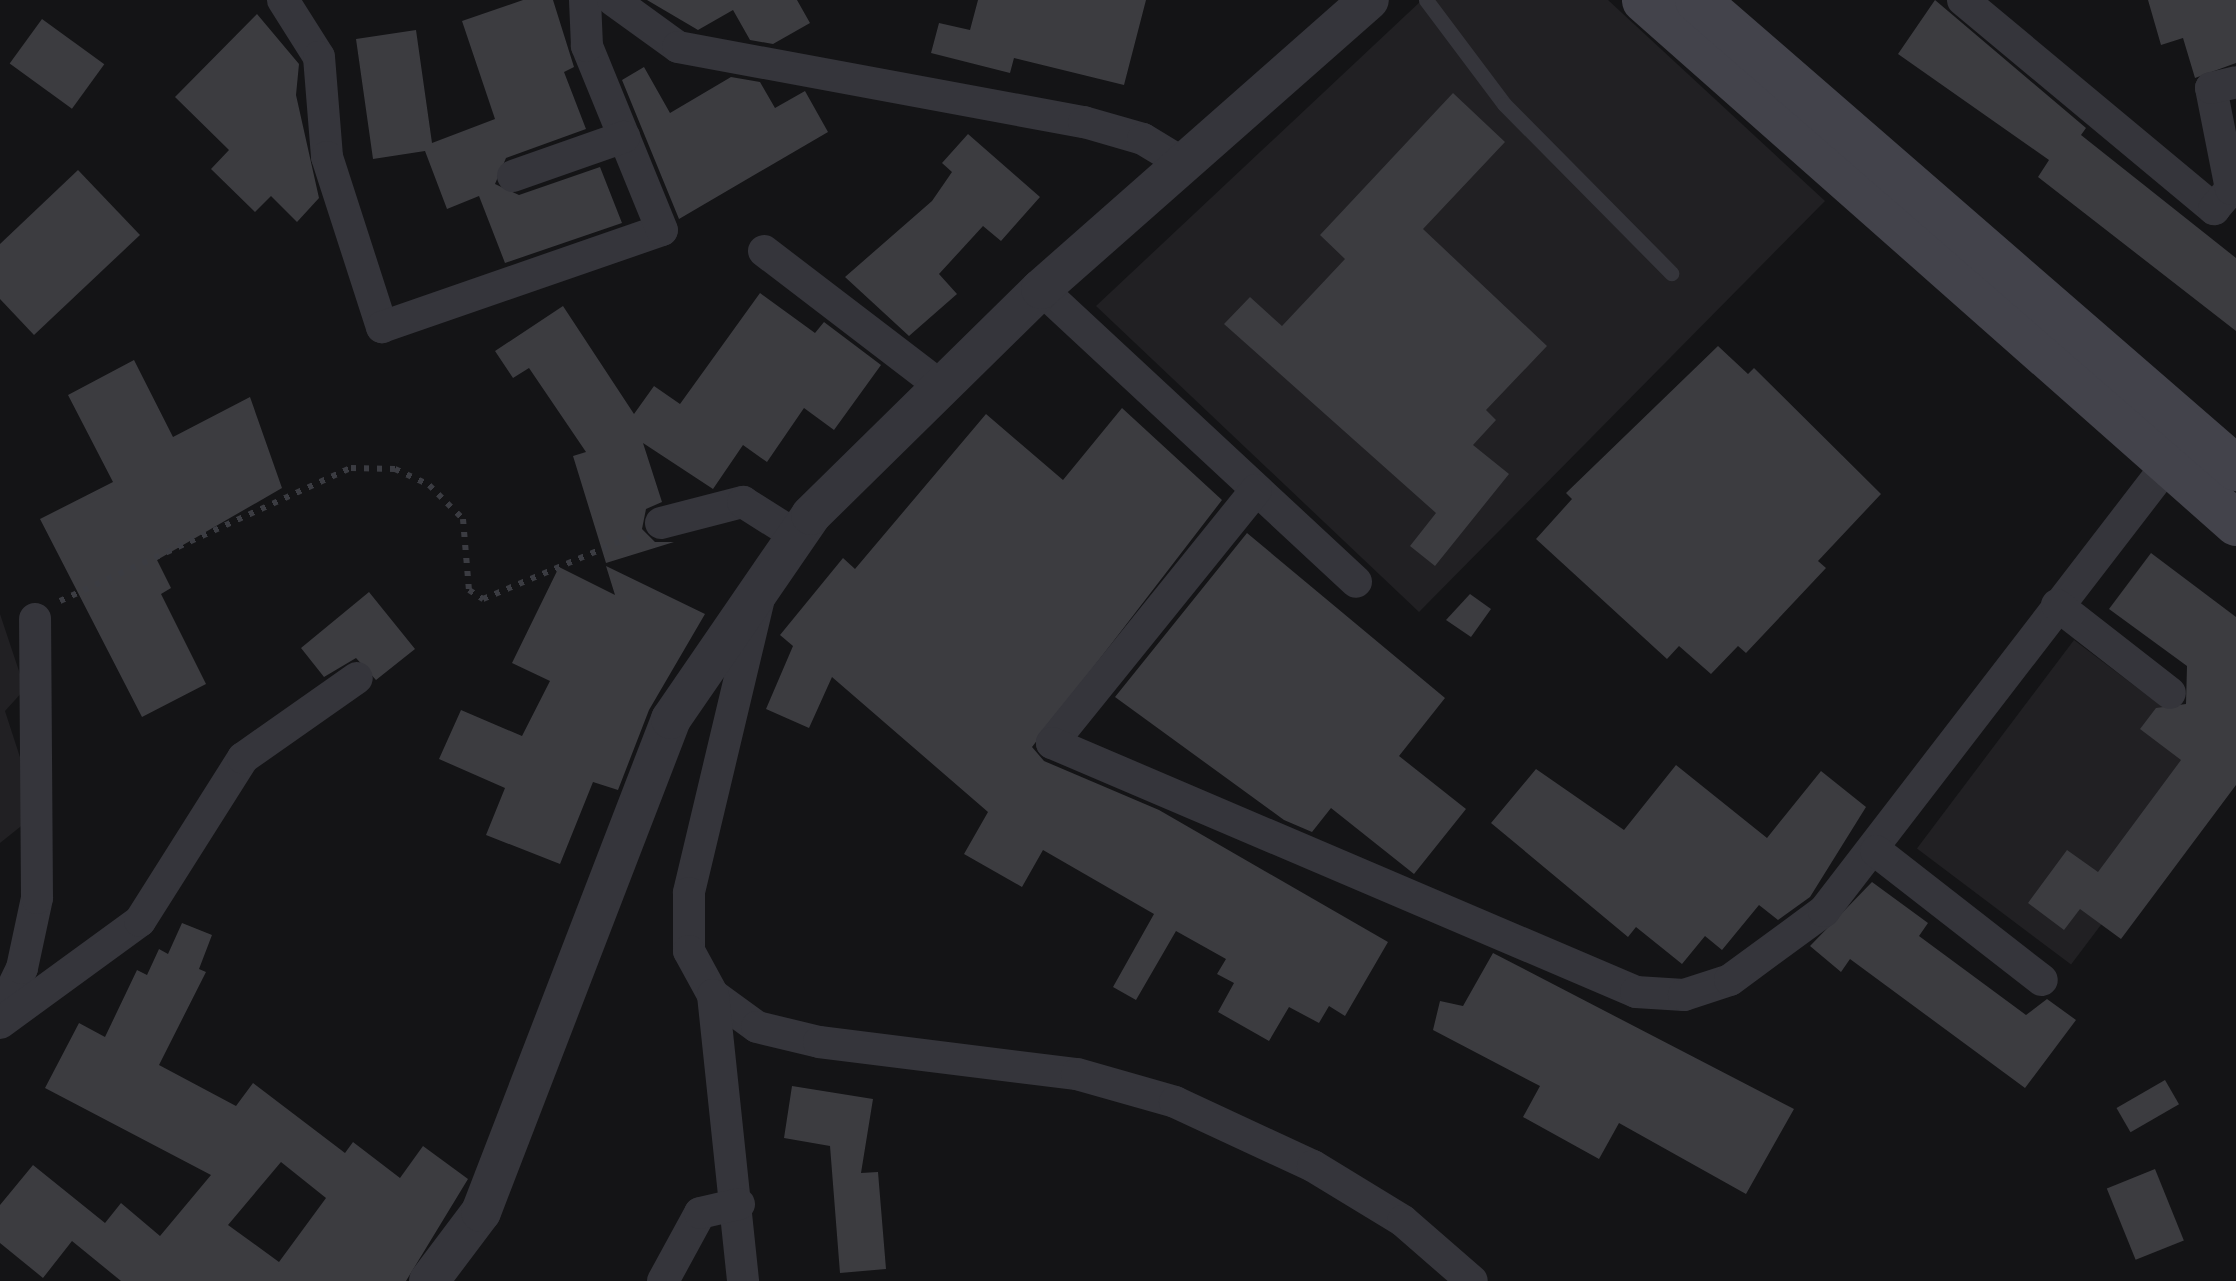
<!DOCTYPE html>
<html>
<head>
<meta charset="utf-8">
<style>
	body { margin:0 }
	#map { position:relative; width:2236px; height:1281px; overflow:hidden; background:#141416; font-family:Jost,sans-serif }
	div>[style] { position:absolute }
	.built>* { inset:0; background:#212023; transform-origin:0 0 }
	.building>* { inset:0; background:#3c3c40; transform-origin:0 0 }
	.path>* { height:6px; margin-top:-3px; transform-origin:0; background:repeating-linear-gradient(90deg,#3b3c42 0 5px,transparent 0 13px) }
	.service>* { height:15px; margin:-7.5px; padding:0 7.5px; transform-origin:7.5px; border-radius:7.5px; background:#35353b }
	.minor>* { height:32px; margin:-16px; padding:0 16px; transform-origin:16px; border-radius:16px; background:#35353b }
	.tertiary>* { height:40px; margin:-20px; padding:0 20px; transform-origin:20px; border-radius:20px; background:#35353b }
	.secondary>* { height:45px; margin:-22.5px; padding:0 22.5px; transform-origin:22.5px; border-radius:22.5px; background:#43434b }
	span { translate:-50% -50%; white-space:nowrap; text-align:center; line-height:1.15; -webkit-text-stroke:10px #0f0f11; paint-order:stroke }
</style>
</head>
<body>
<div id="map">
	<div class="built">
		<i style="clip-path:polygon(1422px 0,1608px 0,1825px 201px,1419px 612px,1096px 306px)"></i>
		<i style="clip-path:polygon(0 614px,25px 689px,5px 711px,31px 791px,30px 819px,0 843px)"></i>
		<i style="left:2074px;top:640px;width:193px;height:261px;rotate:37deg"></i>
	</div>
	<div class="building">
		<i style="clip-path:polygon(523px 0,553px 0,574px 67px,564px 72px,586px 129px,506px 158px,495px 184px,519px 195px,600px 167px,622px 223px,505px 263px,479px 196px,447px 209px,425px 151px,373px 159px,356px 39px,416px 30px,432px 143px,495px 119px,462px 21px)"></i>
		<i style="clip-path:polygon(647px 0,797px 0,810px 23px,773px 44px,750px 40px,733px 10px,698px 30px)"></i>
		<i style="clip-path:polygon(978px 0,1146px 0,1124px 85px,1014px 58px,1010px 73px,931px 53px,939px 23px,970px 30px)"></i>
		<i style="clip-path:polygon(1935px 0,2086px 128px,2081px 135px,2236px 258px,2236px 331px,2038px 177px,2049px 160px,1898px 54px)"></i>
		<i style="clip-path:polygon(2148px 0,2236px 0,2236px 63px,2195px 78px,2183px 38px,2161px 45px)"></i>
		<i style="clip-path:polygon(257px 14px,299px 64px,296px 95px,319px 198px,297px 222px,271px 196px,255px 212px,211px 169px,229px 150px,175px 97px)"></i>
		<i style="left:42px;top:19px;width:77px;height:55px;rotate:36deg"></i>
		<i style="clip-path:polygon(644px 67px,670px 113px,731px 77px,760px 82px,775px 108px,805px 91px,828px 132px,679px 219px,622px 80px)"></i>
		<i style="clip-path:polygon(1453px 93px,1505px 142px,1423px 229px,1547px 346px,1486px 410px,1496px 420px,1473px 445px,1509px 474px,1435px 566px,1410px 546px,1436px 513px,1224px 324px,1250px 297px,1282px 326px,1345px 259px,1320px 235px)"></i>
		<i style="clip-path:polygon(968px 134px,1040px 197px,1001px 241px,983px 226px,939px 274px,957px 294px,909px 336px,845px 277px,932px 201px,952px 172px,942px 163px)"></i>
		<i style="clip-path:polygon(78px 170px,140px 235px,34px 335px,0 299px,0 244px)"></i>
		<i style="clip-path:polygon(760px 293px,815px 333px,824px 322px,881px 365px,834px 430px,804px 408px,767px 462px,743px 445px,713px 489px,643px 443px,662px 502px,646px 509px,642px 529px,655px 542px,674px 542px,606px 563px,573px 456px,586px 452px,529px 368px,513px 378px,495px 351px,563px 306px,634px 414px,654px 386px,680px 404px)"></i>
		<i style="clip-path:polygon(1718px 346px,1748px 374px,1754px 368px,1881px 494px,1818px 561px,1826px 568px,1746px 653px,1738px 646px,1711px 674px,1679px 646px,1667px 659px,1536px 539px,1572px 499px,1566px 493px)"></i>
		<i style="clip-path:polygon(134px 360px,173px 437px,250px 397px,282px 488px,157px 560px,171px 588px,161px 594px,206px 684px,142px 717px,40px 519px,113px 482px,68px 395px)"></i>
		<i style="clip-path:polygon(1122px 408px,1222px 500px,1032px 747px,1044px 761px,1159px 810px,1388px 942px,1345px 1016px,1329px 1006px,1319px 1023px,1289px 1007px,1269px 1041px,1218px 1012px,1234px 983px,1217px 974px,1226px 959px,1176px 931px,1136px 1000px,1113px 987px,1154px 914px,1043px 850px,1022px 887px,964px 854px,988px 812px,832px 677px,809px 728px,766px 709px,793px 646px,780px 635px,843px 558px,855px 569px,986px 414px,1063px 480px)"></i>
		<i style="clip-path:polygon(1247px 533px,1445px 698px,1399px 756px,1466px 809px,1414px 874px,1331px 808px,1312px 832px,1284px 820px,1115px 697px)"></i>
		<i style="clip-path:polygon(2151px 553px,2236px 617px,2236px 785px,2121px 939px,2080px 909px,2064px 930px,2028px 903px,2067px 850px,2098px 872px,2181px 760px,2140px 729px,2156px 708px,2186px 704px,2187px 666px,2109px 609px)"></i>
		<i style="clip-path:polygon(606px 566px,705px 614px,649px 710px,618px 790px,593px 782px,560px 864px,486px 835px,505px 788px,439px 759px,461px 710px,522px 736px,550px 681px,512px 663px,559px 567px,615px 595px)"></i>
		<i style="clip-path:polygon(369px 592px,415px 649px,376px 680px,356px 658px,324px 677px,301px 648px)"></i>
		<i style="clip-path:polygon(1470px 594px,1491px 609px,1471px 637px,1446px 620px)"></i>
		<i style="clip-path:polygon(1676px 765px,1767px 838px,1821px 771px,1866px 807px,1810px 897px,1778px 920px,1759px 905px,1722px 950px,1705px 936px,1682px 964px,1636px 927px,1628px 937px,1491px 823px,1536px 769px,1624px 830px)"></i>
		<i style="clip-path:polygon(1872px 882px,1928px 923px,1919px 936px,2026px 1015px,2047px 999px,2076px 1020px,2025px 1088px,1850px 959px,1841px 972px,1810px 946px)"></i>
		<i style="clip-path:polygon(evenodd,182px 923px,212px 935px,199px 969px,206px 972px,159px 1065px,236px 1106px,253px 1083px,345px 1153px,353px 1142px,400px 1178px,423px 1146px,468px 1179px,406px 1281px,121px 1281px,72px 1241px,43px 1278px,0 1243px,0 1205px,33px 1165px,105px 1223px,121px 1203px,160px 1236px,211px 1175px,45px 1088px,79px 1023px,105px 1037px,137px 970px,147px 975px,159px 949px,168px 954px,182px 923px,281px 1162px,326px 1198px,279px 1262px,228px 1225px,281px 1162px)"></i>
		<i style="clip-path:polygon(1493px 953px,1794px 1109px,1746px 1194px,1619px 1123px,1599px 1159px,1523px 1117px,1540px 1086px,1433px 1030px,1440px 1001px,1463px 1006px)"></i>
		<i style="left:2165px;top:1080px;width:28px;height:56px;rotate:60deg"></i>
		<i style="clip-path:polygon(792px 1086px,873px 1099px,861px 1173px,878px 1172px,886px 1269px,840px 1273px,830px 1146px,784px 1138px)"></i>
		<i style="left:2155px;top:1169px;width:77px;height:52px;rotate:68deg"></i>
	</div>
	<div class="path">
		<i style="left:60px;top:601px;width:320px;rotate:-24.6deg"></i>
		<i style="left:351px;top:468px;width:44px;rotate:1.3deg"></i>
		<i style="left:395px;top:469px;width:38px;rotate:25deg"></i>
		<i style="left:429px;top:485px;width:48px;rotate:45deg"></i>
		<i style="left:463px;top:519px;width:71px;rotate:85.2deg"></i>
		<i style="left:469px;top:590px;width:17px;rotate:33deg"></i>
		<i style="left:483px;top:599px;width:163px;rotate:-22.8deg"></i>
	</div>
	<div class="service">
		<i style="left:1426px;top:0;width:130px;rotate:53.1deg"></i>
		<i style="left:1504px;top:104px;width:238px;rotate:45.3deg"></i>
	</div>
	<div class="minor">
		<i style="left:283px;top:0;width:67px;rotate:57.7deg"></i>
		<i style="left:319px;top:57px;width:100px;rotate:85.4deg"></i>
		<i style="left:327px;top:157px;width:179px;rotate:72.1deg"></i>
		<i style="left:382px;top:327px;width:296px;rotate:-19.1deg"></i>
		<i style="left:662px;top:230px;width:199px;rotate:-112.2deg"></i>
		<i style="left:587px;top:46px;width:46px;rotate:-92.5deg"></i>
		<i style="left:613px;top:0;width:80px;rotate:35.9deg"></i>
		<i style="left:678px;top:47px;width:413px;rotate:10.5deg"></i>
		<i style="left:1084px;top:122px;width:61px;rotate:16.1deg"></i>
		<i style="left:1143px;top:139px;width:50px;rotate:31.2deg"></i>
		<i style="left:1963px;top:0;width:327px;rotate:39.8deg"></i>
		<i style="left:2214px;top:209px;width:26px;rotate:-50deg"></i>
		<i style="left:2231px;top:189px;width:103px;rotate:-101.2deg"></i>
		<i style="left:2211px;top:88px;width:26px;rotate:-13deg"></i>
		<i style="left:513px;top:176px;width:118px;rotate:-19.4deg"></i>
		<i style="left:764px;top:251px;width:219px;rotate:37.4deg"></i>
		<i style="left:1041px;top:289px;width:430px;rotate:42.9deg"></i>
		<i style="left:1256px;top:490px;width:325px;rotate:128.9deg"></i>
		<i style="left:1052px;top:743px;width:635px;rotate:23.09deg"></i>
		<i style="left:1636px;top:992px;width:48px;rotate:3.6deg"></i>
		<i style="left:1684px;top:995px;width:48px;rotate:-18.1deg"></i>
		<i style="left:1730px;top:980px;width:117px;rotate:-36.3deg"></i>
		<i style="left:1824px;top:911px;width:564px;rotate:-52.42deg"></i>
		<i style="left:661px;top:523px;width:85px;rotate:-14.4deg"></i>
		<i style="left:743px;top:502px;width:64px;rotate:32.2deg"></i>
		<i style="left:760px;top:594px;width:307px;rotate:103.4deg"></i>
		<i style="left:689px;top:893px;width:58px;rotate:90deg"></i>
		<i style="left:689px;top:951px;width:50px;rotate:61.4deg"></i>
		<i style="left:713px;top:995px;width:54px;rotate:36deg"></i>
		<i style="left:757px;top:1027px;width:64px;rotate:13.6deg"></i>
		<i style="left:819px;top:1042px;width:260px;rotate:7.1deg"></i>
		<i style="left:1077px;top:1074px;width:102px;rotate:15.9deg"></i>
		<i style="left:1175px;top:1102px;width:152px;rotate:24.9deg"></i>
		<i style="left:1313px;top:1166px;width:105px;rotate:31.4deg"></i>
		<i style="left:1403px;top:1221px;width:91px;rotate:41deg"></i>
		<i style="left:2057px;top:605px;width:143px;rotate:37.9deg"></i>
		<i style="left:1876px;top:851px;width:210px;rotate:37.9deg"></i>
		<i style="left:713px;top:995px;width:288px;rotate:84deg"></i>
		<i style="left:0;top:1013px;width:50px;rotate:-63.9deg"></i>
		<i style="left:22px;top:968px;width:72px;rotate:-77.9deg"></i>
		<i style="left:37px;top:898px;width:279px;rotate:-90.4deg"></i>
		<i style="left:0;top:1023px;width:173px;rotate:-36.1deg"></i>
		<i style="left:140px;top:921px;width:193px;rotate:-57.7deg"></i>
		<i style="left:243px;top:758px;width:139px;rotate:-35.1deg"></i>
		<i style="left:663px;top:1281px;width:77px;rotate:-61.4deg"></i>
		<i style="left:700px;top:1213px;width:40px;rotate:-13deg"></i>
	</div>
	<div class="tertiary">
		<i style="left:429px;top:1281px;width:86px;rotate:-53deg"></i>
		<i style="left:481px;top:1212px;width:528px;rotate:-68.92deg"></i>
		<i style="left:671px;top:719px;width:247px;rotate:-55.5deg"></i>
		<i style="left:811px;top:515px;width:322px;rotate:-44.5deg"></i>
		<i style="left:1041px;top:289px;width:437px;rotate:-41.4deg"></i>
	</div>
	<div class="secondary">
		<i style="left:1644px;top:0;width:790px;rotate:41.46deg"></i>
		<i style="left:1697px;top:0;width:714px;rotate:40.97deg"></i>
	</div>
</div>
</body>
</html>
